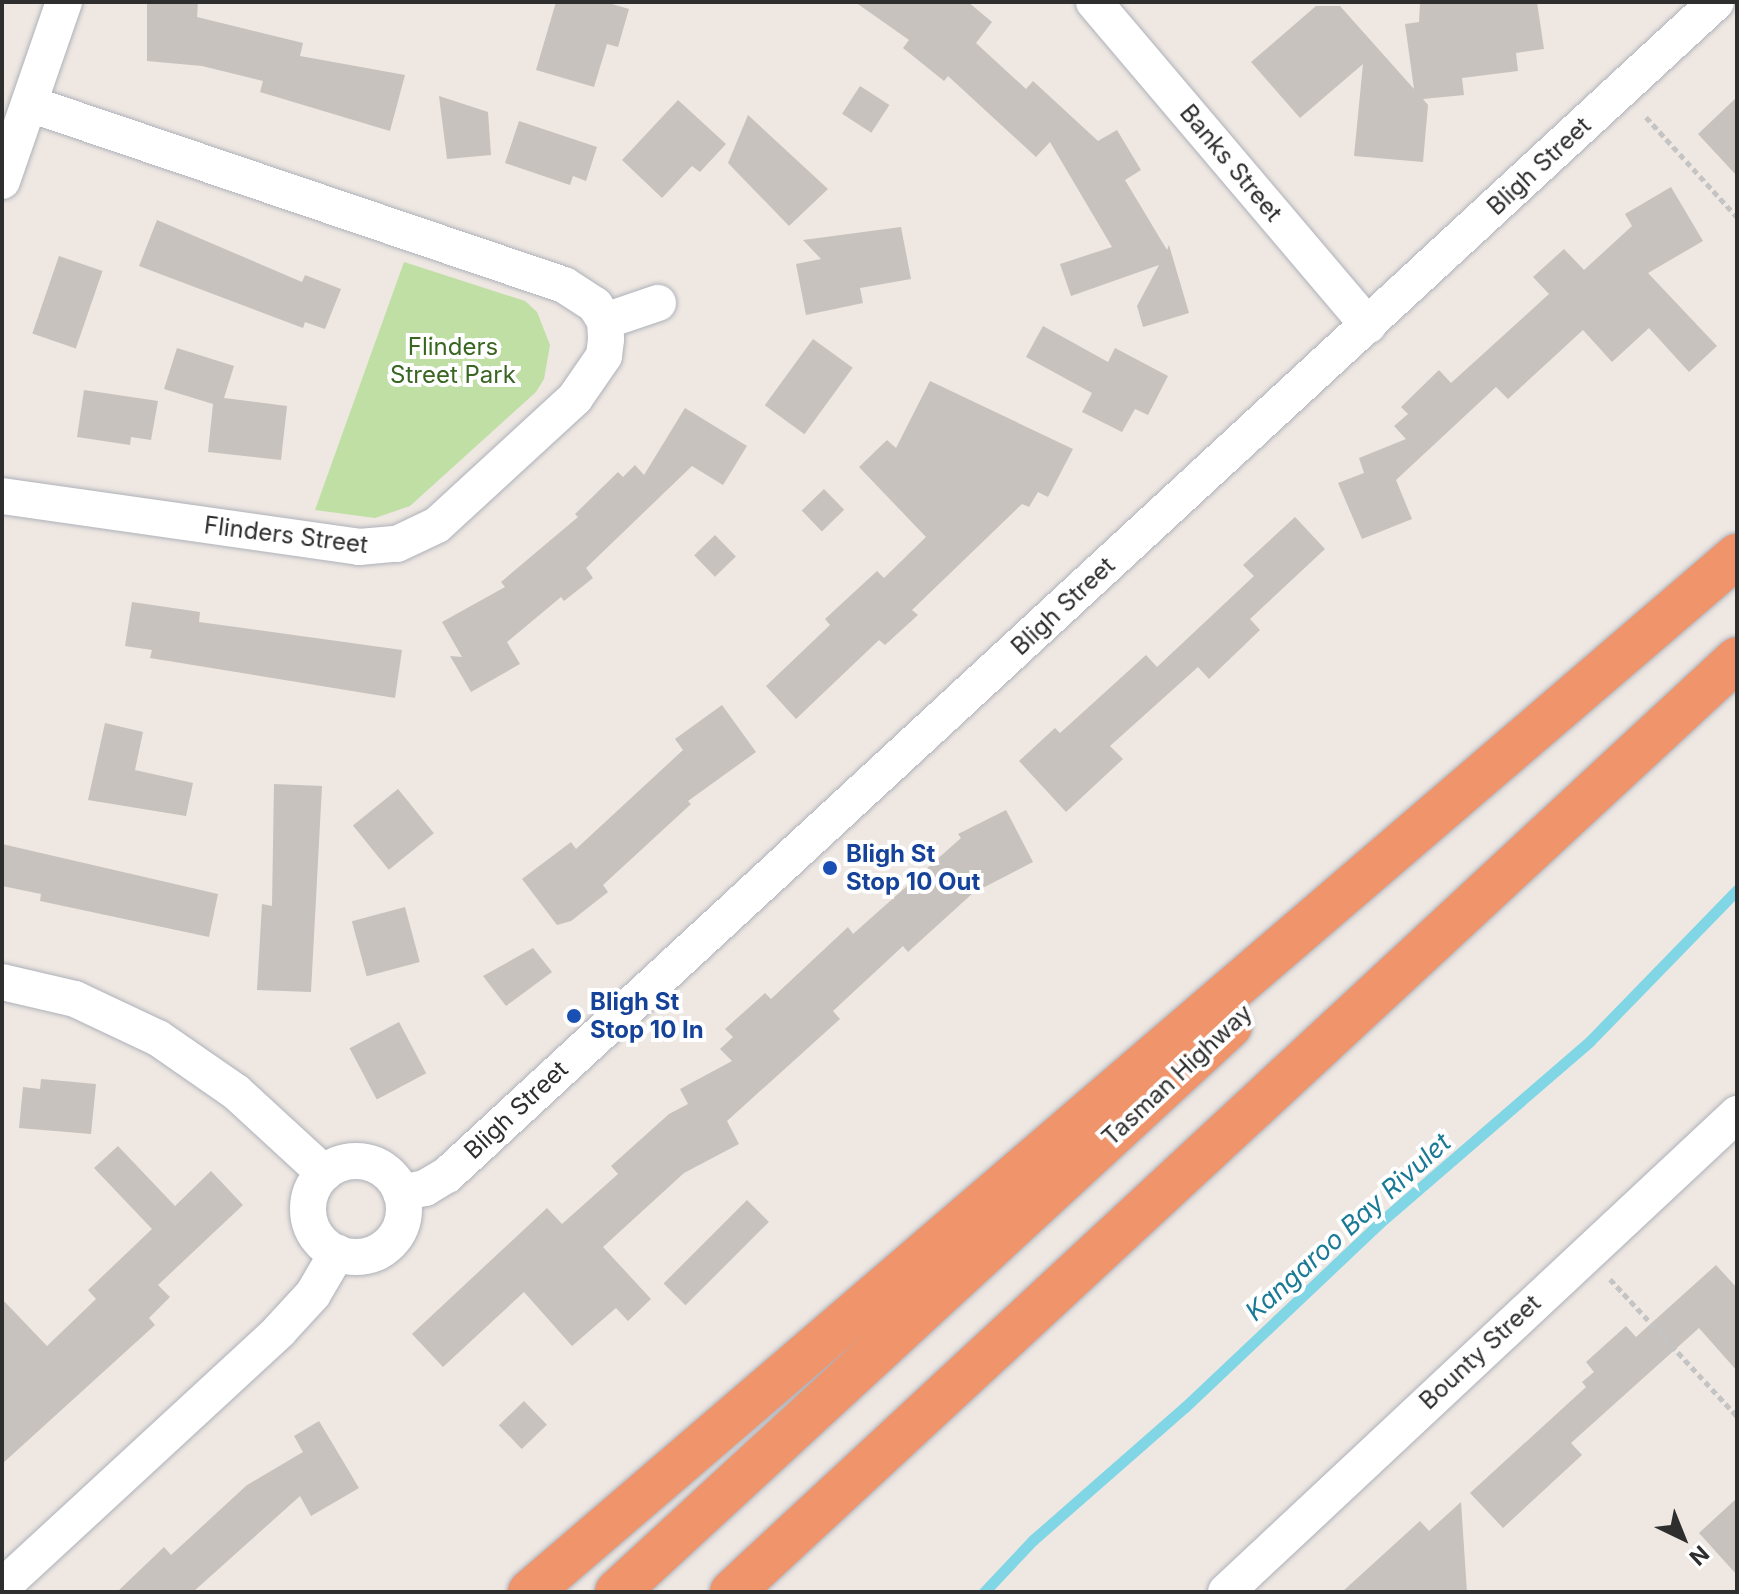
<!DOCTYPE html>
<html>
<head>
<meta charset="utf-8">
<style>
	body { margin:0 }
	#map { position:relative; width:1739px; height:1594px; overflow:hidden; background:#eee7e2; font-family:Inter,sans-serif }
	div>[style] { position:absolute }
	.green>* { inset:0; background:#bfdfa4 }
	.stream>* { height:11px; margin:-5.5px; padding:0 5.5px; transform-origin:5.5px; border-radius:5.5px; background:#80d6e5 }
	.building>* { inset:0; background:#c7c2bd; transform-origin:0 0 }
	.path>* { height:5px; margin-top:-2.5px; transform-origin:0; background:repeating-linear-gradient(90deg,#c4c4c4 0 6px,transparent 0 10px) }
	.roads { filter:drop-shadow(0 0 2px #aeb1b9) drop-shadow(0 0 2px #aeb1b9) }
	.street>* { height:36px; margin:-18px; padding:0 18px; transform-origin:18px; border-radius:18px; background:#fff }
	.street>.ring { margin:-18px; padding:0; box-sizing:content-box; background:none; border:36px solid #fff; border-radius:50% }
	.highway>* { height:44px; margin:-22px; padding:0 22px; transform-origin:22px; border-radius:22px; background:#f0946b }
	.dots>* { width:22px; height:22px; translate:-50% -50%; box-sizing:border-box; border:4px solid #fff; border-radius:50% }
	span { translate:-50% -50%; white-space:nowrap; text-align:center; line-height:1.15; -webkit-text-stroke:8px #fff; paint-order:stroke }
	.street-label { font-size:24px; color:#2e2e2e }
	.park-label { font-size:24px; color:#396722 }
	.transit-label { font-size:24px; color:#164399; font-weight:700 }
	.left { translate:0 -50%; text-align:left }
	.water-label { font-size:26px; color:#1a7a96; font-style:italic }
	.frame { position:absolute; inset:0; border:4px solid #2e2e2e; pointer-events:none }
	.north { position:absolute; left:1643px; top:1498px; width:80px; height:80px; -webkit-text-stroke:6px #fff; paint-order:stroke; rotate:137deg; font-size:22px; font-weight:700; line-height:32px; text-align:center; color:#2e2e2e }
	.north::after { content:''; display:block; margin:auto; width:28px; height:36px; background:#2e2e2e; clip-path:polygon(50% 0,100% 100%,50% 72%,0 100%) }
</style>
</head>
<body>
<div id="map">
	<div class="green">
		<i style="clip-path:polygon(404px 262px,525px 301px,537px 312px,550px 345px,544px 379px,536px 392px,410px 506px,375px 518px,315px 510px)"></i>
	</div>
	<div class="stream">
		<i style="left:984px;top:1592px;width:71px;rotate:-46.7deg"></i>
		<i style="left:1033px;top:1540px;width:202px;rotate:-41.2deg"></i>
		<i style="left:1185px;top:1407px;width:274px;rotate:-43.4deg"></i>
		<i style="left:1384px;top:1219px;width:272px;rotate:-40.8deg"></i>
		<i style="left:1590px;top:1041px;width:211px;rotate:-45.8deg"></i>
	</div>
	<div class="building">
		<i style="clip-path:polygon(147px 2px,198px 2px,197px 17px,303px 43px,300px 56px,405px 75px,390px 131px,260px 92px,263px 81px,202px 66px,147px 61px)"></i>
		<i style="clip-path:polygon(556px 2px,605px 2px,629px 9px,618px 47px,607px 44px,594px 87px,536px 70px)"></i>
		<i style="clip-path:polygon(855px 2px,968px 2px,992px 22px,976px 43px,1026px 89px,1033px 81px,1098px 141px,1117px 130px,1141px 170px,1125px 180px,1167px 250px,1169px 245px,1189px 313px,1143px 327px,1137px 306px,1159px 265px,1071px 296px,1060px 264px,1112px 247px,1050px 142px,1036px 157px,948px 76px,944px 81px,903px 48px,909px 40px)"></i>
		<i style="clip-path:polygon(1537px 2px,1544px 49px,1516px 53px,1518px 71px,1462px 78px,1464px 95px,1423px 99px,1428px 105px,1423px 162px,1354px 156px,1363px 64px,1300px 118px,1251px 62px,1316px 6px,1340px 6px,1414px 89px,1405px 24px,1419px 22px,1420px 3px)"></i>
		<i style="left:860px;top:86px;width:35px;height:33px;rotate:33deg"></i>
		<i style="clip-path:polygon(439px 96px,488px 112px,491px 155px,447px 159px)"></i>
		<i style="clip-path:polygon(1737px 97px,1737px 176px,1698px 134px)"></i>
		<i style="clip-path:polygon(678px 100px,726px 144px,700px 172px,692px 166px,662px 198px,622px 160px)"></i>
		<i style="clip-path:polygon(748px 115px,828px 189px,789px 226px,728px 163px)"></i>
		<i style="clip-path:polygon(519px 121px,597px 147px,586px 181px,573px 176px,570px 185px,505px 163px)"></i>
		<i style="clip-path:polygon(1671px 187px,1703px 241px,1648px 273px,1717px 346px,1689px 372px,1649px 328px,1612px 362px,1583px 330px,1508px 399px,1496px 387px,1396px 480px,1412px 519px,1362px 539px,1338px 483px,1364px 473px,1359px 458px,1406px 439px,1394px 426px,1408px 414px,1401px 407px,1439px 370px,1451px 383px,1549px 294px,1533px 277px,1564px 249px,1584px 270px,1632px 226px,1625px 214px)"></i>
		<i style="clip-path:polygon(157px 220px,302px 282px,305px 275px,341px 289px,325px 329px,305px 322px,303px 328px,139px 266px)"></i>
		<i style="clip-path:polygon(901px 227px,911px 279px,860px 288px,863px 303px,806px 315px,796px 264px,821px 259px,803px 240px)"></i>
		<i style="left:59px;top:256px;width:46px;height:82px;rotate:19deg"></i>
		<i style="clip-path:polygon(1043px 326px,1108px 362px,1115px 348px,1168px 376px,1148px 415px,1135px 409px,1122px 432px,1082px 412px,1092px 393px,1026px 357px)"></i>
		<i style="left:813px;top:339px;width:49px;height:82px;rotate:36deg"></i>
		<i style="clip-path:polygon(177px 348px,234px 366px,224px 398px,287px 406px,281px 460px,208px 452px,213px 404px,164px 389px)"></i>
		<i style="clip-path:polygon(930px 381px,1073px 449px,1048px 497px,1038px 492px,1029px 507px,1022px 504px,912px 610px,918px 615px,885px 645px,879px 640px,796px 719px,766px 686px,830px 625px,825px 619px,877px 571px,884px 578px,926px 537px,859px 467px,887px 440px,896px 448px)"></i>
		<i style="clip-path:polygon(84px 390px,158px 401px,151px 440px,131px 437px,130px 445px,77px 437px)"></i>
		<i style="clip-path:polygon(685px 408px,747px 446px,723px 485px,692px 466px,586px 568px,593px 578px,564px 601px,561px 597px,507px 642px,520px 664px,471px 692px,450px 656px,462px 657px,442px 622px,505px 587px,501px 582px,578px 517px,575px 514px,618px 472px,623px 477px,635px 465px,644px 475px)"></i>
		<i style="left:824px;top:489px;width:29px;height:31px;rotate:46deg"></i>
		<i style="clip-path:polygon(1295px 517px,1325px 549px,1250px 619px,1260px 630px,1209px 679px,1198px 667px,1110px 746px,1123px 759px,1066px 812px,1019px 761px,1055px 728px,1060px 733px,1146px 655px,1157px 667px,1254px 576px,1243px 565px)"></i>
		<i style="left:715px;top:535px;width:30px;height:29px;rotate:46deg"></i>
		<i style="clip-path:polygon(132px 602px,200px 612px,199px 622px,402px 650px,395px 698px,150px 658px,152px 650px,125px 646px)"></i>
		<i style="clip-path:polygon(722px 705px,756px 752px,688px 801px,691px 804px,603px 885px,608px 892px,571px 921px,557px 925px,522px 879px,571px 842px,576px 849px,683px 750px,675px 739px)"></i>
		<i style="clip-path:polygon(105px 723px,143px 732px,135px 770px,193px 783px,186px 816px,88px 800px)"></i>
		<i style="clip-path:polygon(274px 784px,322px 786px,311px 992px,257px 990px,262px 904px,272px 906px)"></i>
		<i style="left:398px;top:789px;width:57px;height:58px;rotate:51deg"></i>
		<i style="clip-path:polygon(1006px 810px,1033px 862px,973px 893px,908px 952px,903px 946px,833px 1011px,840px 1019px,727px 1121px,739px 1144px,684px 1173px,603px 1247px,651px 1299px,628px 1321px,616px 1308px,572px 1346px,524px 1292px,443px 1367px,412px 1334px,547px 1208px,562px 1224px,618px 1174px,611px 1166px,669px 1114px,688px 1104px,680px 1089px,732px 1061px,720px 1049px,733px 1037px,725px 1029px,765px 993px,771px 999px,848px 927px,853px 934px,961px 838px,958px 834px)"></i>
		<i style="clip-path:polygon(2px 844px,218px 894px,209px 937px,40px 901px,41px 894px,2px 886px)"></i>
		<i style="left:405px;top:907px;width:57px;height:55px;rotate:75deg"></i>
		<i style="clip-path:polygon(533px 948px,552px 972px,506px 1006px,483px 976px)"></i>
		<i style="left:399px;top:1022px;width:58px;height:56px;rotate:62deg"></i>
		<i style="clip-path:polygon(41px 1079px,96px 1084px,91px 1134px,19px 1128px,23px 1087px,40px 1089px)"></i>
		<i style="clip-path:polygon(118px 1146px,175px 1206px,211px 1171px,243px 1205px,158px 1285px,170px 1297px,149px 1318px,155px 1325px,2px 1464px,2px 1299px,47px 1346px,96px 1299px,88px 1290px,152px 1229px,94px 1168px)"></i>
		<i style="left:747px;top:1200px;width:31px;height:118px;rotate:45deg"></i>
		<i style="clip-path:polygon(1716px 1265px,1737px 1288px,1737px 1371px,1699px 1328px,1571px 1443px,1582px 1455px,1503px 1528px,1470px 1493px,1586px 1387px,1582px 1382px,1594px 1372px,1586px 1362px,1626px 1326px,1636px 1337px)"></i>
		<i style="left:524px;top:1401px;width:33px;height:35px;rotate:46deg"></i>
		<i style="clip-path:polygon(319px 1421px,359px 1488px,311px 1516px,300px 1496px,193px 1592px,117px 1592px,164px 1547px,171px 1555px,247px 1485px,303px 1452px,294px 1436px)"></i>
		<i style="clip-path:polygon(1737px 1498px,1737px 1575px,1699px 1533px)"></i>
		<i style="clip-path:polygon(1461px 1502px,1467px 1592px,1342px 1592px,1420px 1521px,1429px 1531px)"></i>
	</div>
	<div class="path">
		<i style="left:1646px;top:117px;width:135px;rotate:47.7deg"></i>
		<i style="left:1610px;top:1279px;width:187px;rotate:47.2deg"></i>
	</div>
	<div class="roads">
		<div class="street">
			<i style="left:1094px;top:2px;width:424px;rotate:49.7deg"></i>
			<i style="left:2px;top:181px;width:189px;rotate:-70.9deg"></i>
			<i style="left:605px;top:321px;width:56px;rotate:-18.8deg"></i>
			<i style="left:2px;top:496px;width:361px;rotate:8.1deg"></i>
			<i style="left:359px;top:547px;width:38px;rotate:-5deg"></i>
			<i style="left:397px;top:544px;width:44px;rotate:-25.4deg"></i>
			<i style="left:437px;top:525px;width:188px;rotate:-42.6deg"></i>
			<i style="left:575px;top:398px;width:51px;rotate:-55.4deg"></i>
			<i style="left:604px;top:356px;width:17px;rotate:-83deg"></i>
			<i style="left:606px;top:339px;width:18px;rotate:-93deg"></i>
			<i style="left:605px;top:321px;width:19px;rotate:-122deg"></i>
			<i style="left:595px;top:305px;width:37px;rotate:-147deg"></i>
			<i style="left:564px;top:285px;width:564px;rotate:-161.28deg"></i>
			<i style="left:2px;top:982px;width:75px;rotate:13.1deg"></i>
			<i style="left:75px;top:999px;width:92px;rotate:25.2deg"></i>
			<i style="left:158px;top:1038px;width:95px;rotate:34.7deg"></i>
			<i style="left:236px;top:1092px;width:120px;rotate:42.6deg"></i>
			<i class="ring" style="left:308px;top:1161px;width:60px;height:60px"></i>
			<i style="left:401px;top:1193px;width:25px;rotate:-12deg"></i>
			<i style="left:425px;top:1188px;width:26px;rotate:-31deg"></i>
			<i style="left:447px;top:1175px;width:1728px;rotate:-42.75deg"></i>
			<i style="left:2px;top:1587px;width:377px;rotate:-42.7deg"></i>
			<i style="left:279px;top:1331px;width:50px;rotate:-47.4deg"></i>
			<i style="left:313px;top:1294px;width:48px;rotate:-59.7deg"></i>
			<i style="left:1226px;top:1592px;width:700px;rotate:-43.09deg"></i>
		</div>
		<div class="highway">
			<i style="left:530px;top:1592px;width:1591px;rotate:-40.64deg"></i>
			<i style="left:617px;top:1592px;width:834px;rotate:-42.72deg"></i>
			<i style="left:732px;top:1592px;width:1371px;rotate:-42.87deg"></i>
		</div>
	</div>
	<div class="dots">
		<i style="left:830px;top:868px;background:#1a4fb4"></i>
		<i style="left:574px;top:1016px;background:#1a4fb4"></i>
	</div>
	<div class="street-label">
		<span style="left:1231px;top:163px;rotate:50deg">Banks Street</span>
		<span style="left:1539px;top:166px;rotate:-43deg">Bligh Street</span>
		<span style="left:286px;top:535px;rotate:7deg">Flinders Street</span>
		<span style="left:1063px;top:606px;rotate:-43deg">Bligh Street</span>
		<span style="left:1177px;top:1075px;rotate:-43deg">Tasman Highway</span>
		<span style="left:516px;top:1110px;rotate:-43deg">Bligh Street</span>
		<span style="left:1480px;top:1352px;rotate:-43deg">Bounty Street</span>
	</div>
	<div class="park-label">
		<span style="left:453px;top:361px">Flinders<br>Street Park</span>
	</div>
	<div class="transit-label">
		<span class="left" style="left:846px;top:868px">Bligh St<br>Stop 10 Out</span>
		<span class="left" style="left:590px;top:1016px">Bligh St<br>Stop 10 In</span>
	</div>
	<div class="water-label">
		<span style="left:1348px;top:1227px;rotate:-42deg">Kangaroo Bay Rivulet</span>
	</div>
	<div class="frame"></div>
	<div class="north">N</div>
</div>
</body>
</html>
